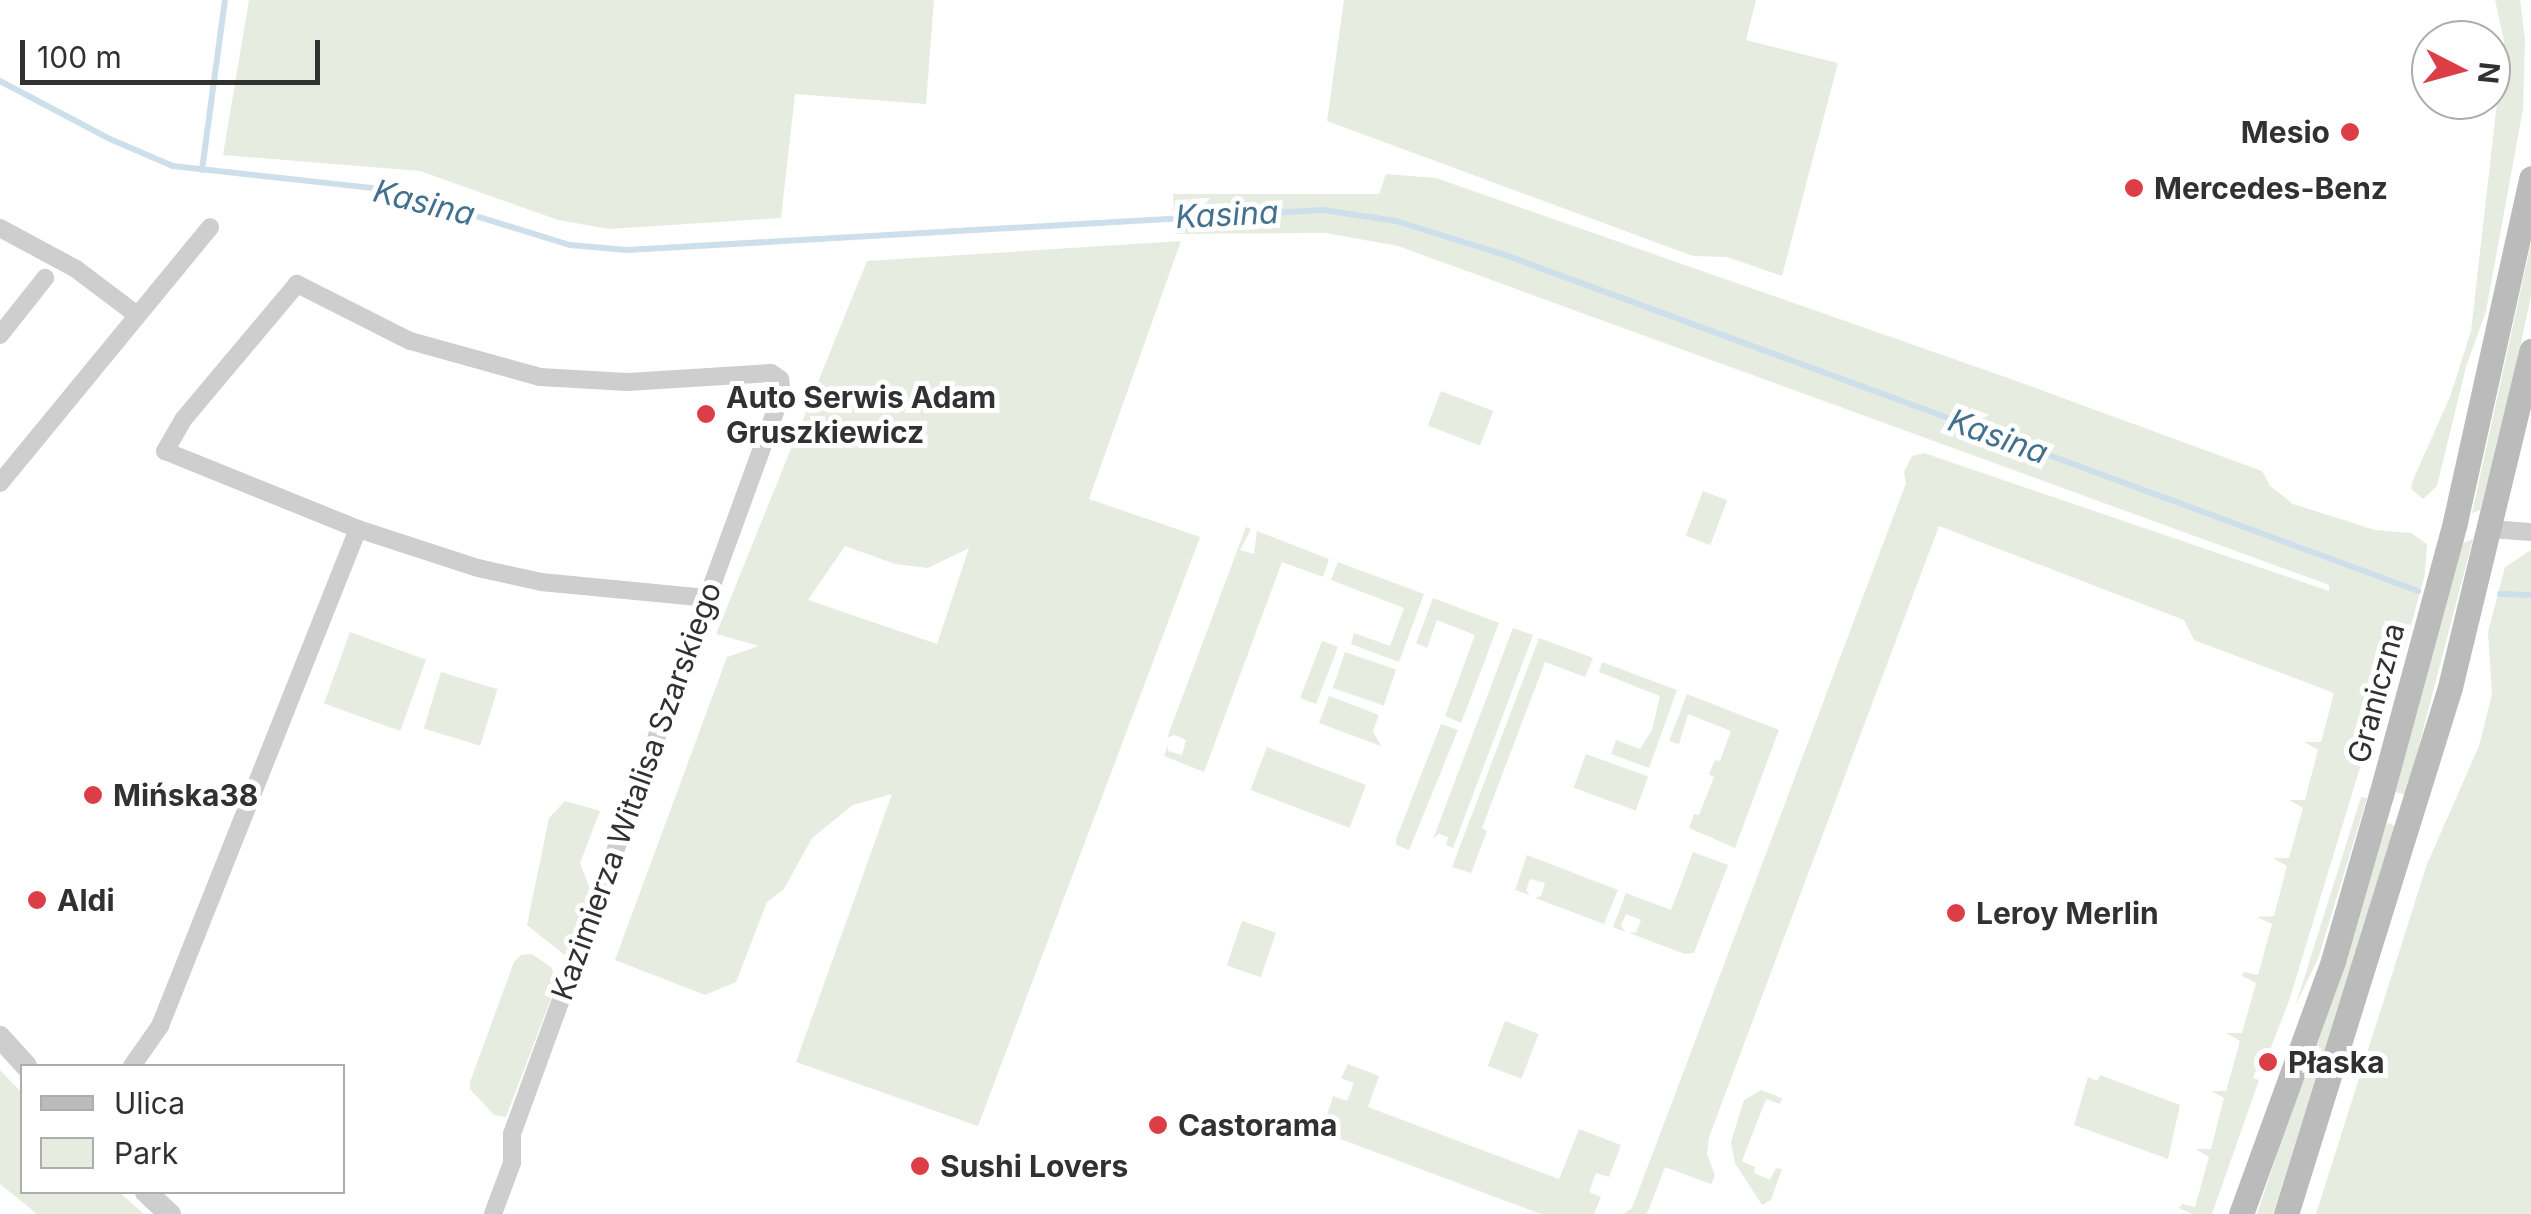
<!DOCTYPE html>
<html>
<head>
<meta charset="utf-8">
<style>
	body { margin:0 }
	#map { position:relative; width:2531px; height:1214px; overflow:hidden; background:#fff; font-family:Inter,sans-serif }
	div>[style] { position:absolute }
	.green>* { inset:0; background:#e6ede0; transform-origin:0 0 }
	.stream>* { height:6px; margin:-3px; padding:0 3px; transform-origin:3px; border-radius:3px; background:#cddfeb }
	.minor>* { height:18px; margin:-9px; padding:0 9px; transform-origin:9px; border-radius:9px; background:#cecece }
	.tertiary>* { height:22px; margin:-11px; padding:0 11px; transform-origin:11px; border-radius:11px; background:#cecece }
	.secondary>* { height:25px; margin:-12.5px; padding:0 12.5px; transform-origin:12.5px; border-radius:12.5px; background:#bbb }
	.dots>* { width:28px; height:28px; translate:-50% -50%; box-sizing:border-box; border:5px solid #fff; border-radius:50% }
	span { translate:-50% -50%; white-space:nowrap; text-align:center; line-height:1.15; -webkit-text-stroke:10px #fff; paint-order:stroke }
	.poi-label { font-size:30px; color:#313131; font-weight:700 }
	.right { translate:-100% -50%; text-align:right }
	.left { translate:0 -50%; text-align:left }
	.street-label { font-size:30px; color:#313131 }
	.water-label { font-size:32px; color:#42708f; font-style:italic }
	.legend { position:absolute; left:20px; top:1064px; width:325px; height:130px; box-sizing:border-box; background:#fff; border:2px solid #adadad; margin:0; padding:12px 18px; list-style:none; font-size:30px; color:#313131 }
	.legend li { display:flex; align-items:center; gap:20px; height:50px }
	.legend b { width:50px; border:2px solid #adadad }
	.north { position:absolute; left:2411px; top:20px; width:100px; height:100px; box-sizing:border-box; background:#fff; border:2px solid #adadad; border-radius:50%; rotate:96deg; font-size:28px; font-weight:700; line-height:40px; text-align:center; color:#313131 }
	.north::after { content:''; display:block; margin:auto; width:35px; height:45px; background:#dc3e47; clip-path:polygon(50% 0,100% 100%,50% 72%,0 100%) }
	.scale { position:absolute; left:20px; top:40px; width:300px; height:45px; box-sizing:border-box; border:5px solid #313131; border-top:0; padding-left:12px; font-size:30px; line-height:35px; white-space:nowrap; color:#313131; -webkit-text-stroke:8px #fff; paint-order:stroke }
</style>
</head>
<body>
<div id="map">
	<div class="green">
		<i style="clip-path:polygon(249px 0,934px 0,926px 104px,795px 94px,781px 218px,609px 229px,558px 220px,420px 171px,223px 155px)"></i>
		<i style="clip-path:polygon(1344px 0,1756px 0,1746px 40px,1838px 63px,1782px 276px,1727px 257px,1693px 256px,1327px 121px)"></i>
		<i style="clip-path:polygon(2495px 0,2520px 0,2525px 40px,2523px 109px,2486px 311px,2466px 367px,2437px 486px,2423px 499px,2411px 489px,2413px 480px,2450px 397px,2471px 331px,2504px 41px)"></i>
		<i style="clip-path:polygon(1386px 174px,1436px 178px,2011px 379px,2262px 471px,2270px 486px,2293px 504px,2375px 530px,2411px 533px,2427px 544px,2425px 574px,2402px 658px,2379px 705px,2289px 1001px,2264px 1065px,2258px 1065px,2253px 1078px,2259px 1080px,2212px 1214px,2192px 1214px,2179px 1208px,2182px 1204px,2195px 1207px,2209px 1157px,2195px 1149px,2211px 1149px,2224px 1098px,2211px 1091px,2226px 1091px,2240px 1041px,2226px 1033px,2242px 1033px,2256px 983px,2242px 976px,2244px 972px,2258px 975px,2272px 924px,2257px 917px,2274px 916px,2287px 866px,2273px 858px,2289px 858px,2303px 808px,2289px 800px,2305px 800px,2318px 750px,2304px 742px,2321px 742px,2334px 693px,2194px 640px,2184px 620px,1939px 526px,1709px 1137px,1707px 1154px,1715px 1176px,1711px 1184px,1665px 1167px,1647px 1214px,1623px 1214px,1632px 1208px,1906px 483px,1904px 472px,1912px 456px,1924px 453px,2329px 591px,2329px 585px,1398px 246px,1326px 233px,1175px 234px,1173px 194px,1379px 194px)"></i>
		<i style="clip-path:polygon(evenodd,1181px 241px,1089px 499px,1200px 537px,978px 1126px,796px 1062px,892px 794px,853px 805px,812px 838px,784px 889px,767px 902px,736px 982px,705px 995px,615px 960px,727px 657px,759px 646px,716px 634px,867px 261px,1181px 241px,845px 546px,895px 564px,928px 568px,969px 548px,937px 644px,808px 600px,845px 546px)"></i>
		<i style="clip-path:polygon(2531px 243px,2531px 296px,2516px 366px,2480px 510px,2472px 513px)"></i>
		<i style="left:1441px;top:391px;width:56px;height:37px;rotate:21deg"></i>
		<i style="left:1703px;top:491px;width:26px;height:48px;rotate:21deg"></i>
		<i style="clip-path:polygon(1246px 527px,1251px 529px,1240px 550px,1254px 554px,1257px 531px,1329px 559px,1323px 577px,1282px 562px,1204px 772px,1164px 756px,1168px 745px,1168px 751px,1182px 755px,1186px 740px,1174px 735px,1167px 738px)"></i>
		<i style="clip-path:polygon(2473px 539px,2406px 795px,2395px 792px,2463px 543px)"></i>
		<i style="clip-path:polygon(2531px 550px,2531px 1214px,2316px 1214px,2427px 864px,2479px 746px,2492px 694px,2488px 632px,2505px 567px)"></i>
		<i style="clip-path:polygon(1338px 562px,1424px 594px,1399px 662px,1351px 644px,1354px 633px,1390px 646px,1404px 608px,1331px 580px)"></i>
		<i style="clip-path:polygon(1433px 598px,1499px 623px,1461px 723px,1445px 716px,1475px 635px,1437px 620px,1427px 648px,1416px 643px)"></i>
		<i style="clip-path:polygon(1513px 628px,1533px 635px,1453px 848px,1446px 845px,1448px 837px,1439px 834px,1433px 839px)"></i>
		<i style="left:350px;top:632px;width:81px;height:76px;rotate:20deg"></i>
		<i style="clip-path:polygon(1539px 638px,1593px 658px,1585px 677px,1545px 662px,1482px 828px,1487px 831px,1471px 873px,1452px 867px)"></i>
		<i style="left:1322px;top:641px;width:17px;height:61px;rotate:21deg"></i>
		<i style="left:1345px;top:652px;width:54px;height:38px;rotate:19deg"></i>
		<i style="clip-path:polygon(1602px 662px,1677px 690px,1649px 768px,1611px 754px,1616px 740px,1640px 749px,1652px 730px,1660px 696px,1599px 672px)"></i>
		<i style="left:441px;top:672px;width:59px;height:59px;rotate:17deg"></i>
		<i style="clip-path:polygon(1687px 694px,1779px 730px,1735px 848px,1689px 828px,1694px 814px,1699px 815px,1714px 777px,1709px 774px,1715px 760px,1720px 761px,1731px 731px,1688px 714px,1679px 744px,1669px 741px)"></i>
		<i style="clip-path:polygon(1329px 696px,1379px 715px,1373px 731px,1381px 746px,1319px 723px)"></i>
		<i style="clip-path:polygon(1441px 724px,1458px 730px,1409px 850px,1396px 845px,1396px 839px)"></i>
		<i style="left:1267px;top:747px;width:106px;height:46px;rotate:21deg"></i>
		<i style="left:1586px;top:754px;width:66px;height:36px;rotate:20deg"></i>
		<i style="clip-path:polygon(2361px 797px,2367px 798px,2318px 959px,2296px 1004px)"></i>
		<i style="clip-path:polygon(565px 801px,600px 811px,580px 863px,590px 889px,567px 957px,527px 925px,549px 818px)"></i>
		<i style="clip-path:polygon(2387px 823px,2397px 826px,2273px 1214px,2257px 1214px)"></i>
		<i style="clip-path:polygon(1693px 852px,1728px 865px,1694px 953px,1685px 954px,1629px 933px,1636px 932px,1641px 920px,1626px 914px,1621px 925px,1625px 932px,1613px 927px,1626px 893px,1671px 910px)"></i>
		<i style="clip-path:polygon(1527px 855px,1618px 890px,1604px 924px,1535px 898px,1541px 896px,1545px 883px,1530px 879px,1526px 890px,1530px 895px,1515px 890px)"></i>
		<i style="left:1242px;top:921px;width:36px;height:47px;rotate:19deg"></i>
		<i style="clip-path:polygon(532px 954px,551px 967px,558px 980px,506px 1117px,494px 1115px,470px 1089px,470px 1082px,514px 962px,521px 955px)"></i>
		<i style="left:1505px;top:1021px;width:36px;height:48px;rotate:21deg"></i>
		<i style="clip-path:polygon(1348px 1064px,1379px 1076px,1368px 1107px,1559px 1179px,1579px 1129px,1621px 1145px,1609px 1177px,1596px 1173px,1589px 1192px,1601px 1197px,1594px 1214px,1541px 1214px,1330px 1135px,1325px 1122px,1333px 1096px,1347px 1101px,1354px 1083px,1341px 1078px)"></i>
		<i style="clip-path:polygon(0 1070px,22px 1093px,22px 1192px,119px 1192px,144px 1214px,37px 1214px,0 1184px)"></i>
		<i style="clip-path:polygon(2100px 1075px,2180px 1105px,2168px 1159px,2074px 1125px,2088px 1077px,2097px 1081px)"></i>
		<i style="clip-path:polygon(1761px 1090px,1782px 1098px,1780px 1104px,1766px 1099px,1742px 1161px,1755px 1167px,1754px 1173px,1770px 1180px,1776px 1168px,1782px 1169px,1771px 1200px,1762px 1205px,1735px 1163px,1731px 1142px,1744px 1100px)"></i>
	</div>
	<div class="stream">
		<i style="left:0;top:81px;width:124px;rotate:27.8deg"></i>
		<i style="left:110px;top:139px;width:69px;rotate:23.2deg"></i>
		<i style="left:173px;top:166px;width:220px;rotate:6.3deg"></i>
		<i style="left:392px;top:190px;width:186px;rotate:17.2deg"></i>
		<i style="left:570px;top:245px;width:57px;rotate:5deg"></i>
		<i style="left:627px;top:250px;width:697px;rotate:-3.29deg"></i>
		<i style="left:1323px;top:210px;width:74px;rotate:8.6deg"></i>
		<i style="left:1396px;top:221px;width:114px;rotate:17.3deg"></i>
		<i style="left:1505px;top:255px;width:973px;rotate:20.2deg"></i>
		<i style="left:202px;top:170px;width:172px;rotate:-82.3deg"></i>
		<i style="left:2500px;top:594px;width:31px;rotate:2deg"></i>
	</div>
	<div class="minor">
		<i style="left:0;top:228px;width:86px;rotate:28.3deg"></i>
		<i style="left:76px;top:269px;width:76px;rotate:37deg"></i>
		<i style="left:0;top:335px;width:73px;rotate:-51.7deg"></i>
		<i style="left:0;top:483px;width:331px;rotate:-50.6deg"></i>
		<i style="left:2491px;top:529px;width:40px;rotate:4.3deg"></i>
		<i style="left:132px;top:1066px;width:49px;rotate:-55deg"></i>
		<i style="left:160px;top:1026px;width:535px;rotate:-68.28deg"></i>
		<i style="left:493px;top:1214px;width:54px;rotate:-69.6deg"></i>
		<i style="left:512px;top:1163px;width:29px;rotate:-90deg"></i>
		<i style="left:512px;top:1134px;width:789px;rotate:-69.98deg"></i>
		<i style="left:782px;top:393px;width:14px;rotate:-98deg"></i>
		<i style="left:780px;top:379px;width:11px;rotate:-146deg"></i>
		<i style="left:771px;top:373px;width:144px;rotate:176.4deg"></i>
		<i style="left:627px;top:382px;width:87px;rotate:-176.7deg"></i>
		<i style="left:540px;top:377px;width:135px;rotate:-164.5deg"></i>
		<i style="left:410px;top:341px;width:127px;rotate:-153.2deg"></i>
		<i style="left:297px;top:284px;width:177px;rotate:130deg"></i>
		<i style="left:183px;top:420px;width:36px;rotate:120deg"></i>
		<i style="left:165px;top:451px;width:208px;rotate:22deg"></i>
		<i style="left:358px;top:529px;width:126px;rotate:18deg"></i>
		<i style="left:478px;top:568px;width:65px;rotate:12.5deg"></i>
		<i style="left:541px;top:582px;width:166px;rotate:5.5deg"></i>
	</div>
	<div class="tertiary">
		<i style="left:0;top:1037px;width:39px;rotate:48deg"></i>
		<i style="left:146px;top:1192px;width:33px;rotate:43deg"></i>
	</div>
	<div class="secondary">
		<i style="left:2241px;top:1214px;width:269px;rotate:-70deg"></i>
		<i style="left:2333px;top:961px;width:173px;rotate:-73.9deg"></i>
		<i style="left:2381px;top:795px;width:283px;rotate:-74.8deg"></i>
		<i style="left:2455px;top:522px;width:352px;rotate:-77.5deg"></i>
		<i style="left:2286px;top:1214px;width:552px;rotate:-72.71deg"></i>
		<i style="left:2450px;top:687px;width:346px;rotate:-76.4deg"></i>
	</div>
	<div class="dots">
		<i style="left:2350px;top:132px;background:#dc3e47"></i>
		<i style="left:2134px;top:188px;background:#dc3e47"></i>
		<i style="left:706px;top:414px;background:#dc3e47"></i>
		<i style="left:93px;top:795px;background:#dc3e47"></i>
		<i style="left:37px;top:900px;background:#dc3e47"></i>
		<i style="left:1956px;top:913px;background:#dc3e47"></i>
		<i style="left:2268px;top:1062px;background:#dc3e47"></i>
		<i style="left:1158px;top:1125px;background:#dc3e47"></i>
		<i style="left:920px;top:1166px;background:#dc3e47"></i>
	</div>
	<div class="poi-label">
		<span class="right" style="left:2330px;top:132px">Mesio</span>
		<span class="left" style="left:2154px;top:188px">Mercedes-Benz</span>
		<span class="left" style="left:726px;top:414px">Auto Serwis Adam<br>Gruszkiewicz</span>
		<span class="left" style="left:113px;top:795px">Mińska38</span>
		<span class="left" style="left:57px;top:900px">Aldi</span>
		<span class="left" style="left:1976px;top:913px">Leroy Merlin</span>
		<span class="left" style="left:2288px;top:1062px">Płaska</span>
		<span class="left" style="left:1178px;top:1125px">Castorama</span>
		<span class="left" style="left:940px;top:1166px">Sushi Lovers</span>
	</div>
	<div class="street-label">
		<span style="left:2376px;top:693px;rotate:-75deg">Graniczna</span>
		<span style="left:636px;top:791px;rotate:-70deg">Kazimierza Witalisa Szarskiego</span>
	</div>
	<div class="water-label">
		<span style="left:424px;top:203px;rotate:14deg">Kasina</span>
		<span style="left:1227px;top:215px;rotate:-3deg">Kasina</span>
		<span style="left:1998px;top:437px;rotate:20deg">Kasina</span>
	</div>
	<ul class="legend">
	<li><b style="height:12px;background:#bbb"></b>Ulica</li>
	<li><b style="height:28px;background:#e6ede0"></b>Park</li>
	</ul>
	<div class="north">N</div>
	<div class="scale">100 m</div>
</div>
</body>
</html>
